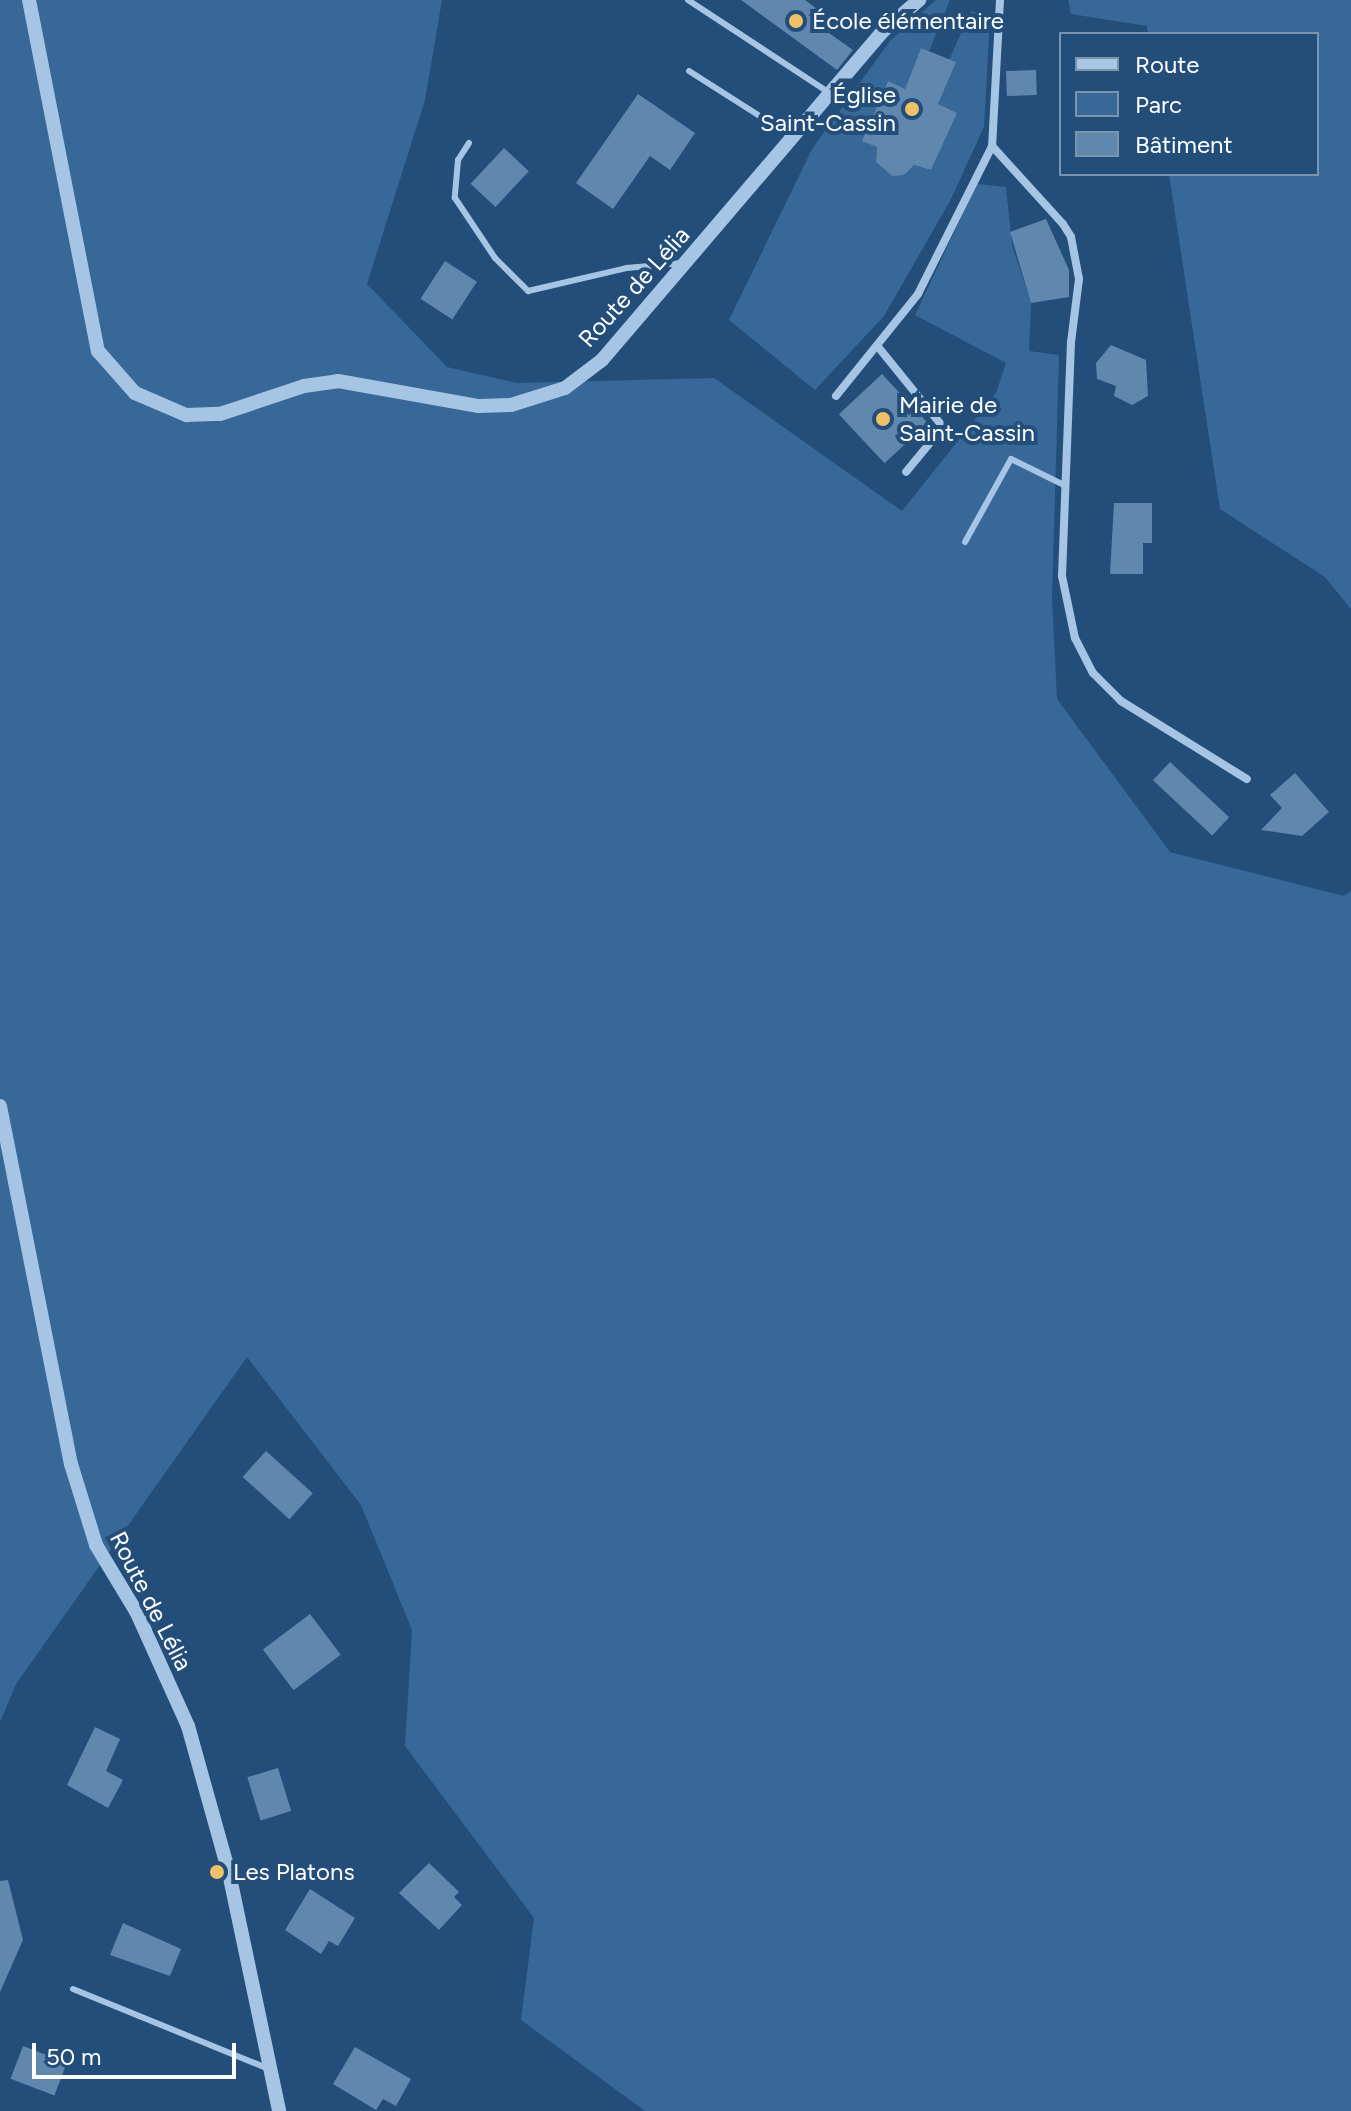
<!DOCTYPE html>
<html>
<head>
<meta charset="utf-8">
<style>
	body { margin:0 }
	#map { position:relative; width:1351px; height:2111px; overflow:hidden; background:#234e7a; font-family:Figtree,sans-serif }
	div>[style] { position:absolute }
	.green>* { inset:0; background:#376898 }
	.building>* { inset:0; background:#6087ae; transform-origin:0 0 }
	.service>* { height:6px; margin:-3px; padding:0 3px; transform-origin:3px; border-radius:3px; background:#a6c5e4 }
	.minor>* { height:8px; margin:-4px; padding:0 4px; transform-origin:4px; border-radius:4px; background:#a6c5e4 }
	.tertiary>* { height:14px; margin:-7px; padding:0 7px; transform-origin:7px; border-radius:7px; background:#a6c5e4 }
	.dots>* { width:22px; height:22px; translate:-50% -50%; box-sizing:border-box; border:4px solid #234e7a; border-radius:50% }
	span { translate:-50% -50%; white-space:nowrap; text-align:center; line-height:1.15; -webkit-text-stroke:8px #234e7a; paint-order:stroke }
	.poi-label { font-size:24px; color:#fff }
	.left { translate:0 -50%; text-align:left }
	.right { translate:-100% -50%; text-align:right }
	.street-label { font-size:24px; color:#fff }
	.legend { position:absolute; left:1059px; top:32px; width:260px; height:144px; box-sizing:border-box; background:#234e7a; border:2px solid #7b95af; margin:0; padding:10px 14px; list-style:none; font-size:24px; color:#fff }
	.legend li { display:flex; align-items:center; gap:16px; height:40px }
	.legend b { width:40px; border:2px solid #7b95af }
	.scale { position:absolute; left:32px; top:2043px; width:204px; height:36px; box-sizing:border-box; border:4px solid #fff; border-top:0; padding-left:10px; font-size:24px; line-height:28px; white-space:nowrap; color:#fff; -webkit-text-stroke:6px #234e7a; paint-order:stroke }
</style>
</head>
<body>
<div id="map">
	<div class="green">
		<i style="clip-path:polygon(0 0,442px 0,425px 100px,367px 284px,447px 367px,517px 383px,714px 378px,902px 511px,996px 393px,1006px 363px,915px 315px,977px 184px,1006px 187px,1012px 245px,1031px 303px,1029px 351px,1059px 355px,1052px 598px,1057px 699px,1170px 852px,1344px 896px,1351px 891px,1351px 2111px,645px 2111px,521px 2020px,534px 1918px,405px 1746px,412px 1630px,361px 1505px,247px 1357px,16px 1684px,0 1722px)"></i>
		<i style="clip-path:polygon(936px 0,950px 0,929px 51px,921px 48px,905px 89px,887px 82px,863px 140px,877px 147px,876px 162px,892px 176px,914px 165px,931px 170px,956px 114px,938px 104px,949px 60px,971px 11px,990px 17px,984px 127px,950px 201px,884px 316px,815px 390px,729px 320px,812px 149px,890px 41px)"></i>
		<i style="clip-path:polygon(1068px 0,1351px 0,1351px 609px,1325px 577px,1220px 509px,1169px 174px,1317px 174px,1317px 34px,1148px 34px,1147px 26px,1071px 14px)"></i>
	</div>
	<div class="building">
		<i style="clip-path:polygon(741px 0,805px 0,825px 15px,819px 26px,853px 50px,837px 70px)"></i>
		<i style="clip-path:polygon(921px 48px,956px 62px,938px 104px,957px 113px,931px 170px,914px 165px,904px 175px,892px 176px,876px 162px,877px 147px,862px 141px,888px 81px,905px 89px)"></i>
		<i style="left:1036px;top:70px;width:25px;height:30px;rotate:88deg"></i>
		<i style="clip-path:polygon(638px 94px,695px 133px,670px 170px,650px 156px,613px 209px,576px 183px)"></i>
		<i style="left:504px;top:148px;width:34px;height:49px;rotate:43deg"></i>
		<i style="clip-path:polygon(1046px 219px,1069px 270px,1069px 297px,1031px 303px,1010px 232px)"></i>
		<i style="left:445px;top:261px;width:38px;height:45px;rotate:33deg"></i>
		<i style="clip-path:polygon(1111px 345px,1146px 360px,1148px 396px,1132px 405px,1114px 396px,1116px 386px,1097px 379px,1096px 363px)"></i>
		<i style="left:882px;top:374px;width:67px;height:59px;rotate:47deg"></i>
		<i style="clip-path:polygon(1114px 503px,1152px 503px,1152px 543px,1143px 543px,1143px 574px,1110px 574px)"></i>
		<i style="left:1170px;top:762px;width:81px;height:25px;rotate:43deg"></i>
		<i style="clip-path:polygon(1295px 773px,1329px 812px,1302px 836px,1261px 830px,1282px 808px,1270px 795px)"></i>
		<i style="left:266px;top:1451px;width:63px;height:35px;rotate:42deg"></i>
		<i style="left:310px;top:1614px;width:51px;height:59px;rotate:53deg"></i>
		<i style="clip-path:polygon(95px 1727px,120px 1739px,106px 1771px,123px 1780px,108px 1808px,67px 1785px)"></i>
		<i style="left:278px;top:1768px;width:45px;height:32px;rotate:73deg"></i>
		<i style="clip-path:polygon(429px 1863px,459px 1892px,454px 1897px,462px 1905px,439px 1930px,399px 1893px)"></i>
		<i style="clip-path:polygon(8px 1880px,23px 1940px,0 1992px,0 1881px)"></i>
		<i style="clip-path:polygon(310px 1889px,355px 1918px,338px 1946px,329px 1941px,321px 1954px,285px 1930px)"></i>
		<i style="clip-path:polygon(123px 1923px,181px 1949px,170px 1976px,110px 1955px)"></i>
		<i style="left:23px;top:2046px;width:47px;height:35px;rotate:21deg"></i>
		<i style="clip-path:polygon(355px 2047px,411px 2079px,396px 2106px,383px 2099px,376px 2110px,333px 2084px)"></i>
	</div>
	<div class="service">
		<i style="left:688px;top:0;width:168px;rotate:33.3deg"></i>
		<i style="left:689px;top:71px;width:121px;rotate:32.5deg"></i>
		<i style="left:469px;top:143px;width:20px;rotate:123deg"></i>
		<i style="left:458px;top:160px;width:38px;rotate:95deg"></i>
		<i style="left:455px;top:198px;width:72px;rotate:56.3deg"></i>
		<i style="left:495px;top:258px;width:47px;rotate:45deg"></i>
		<i style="left:528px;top:291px;width:102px;rotate:-13.1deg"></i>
		<i style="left:627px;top:268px;width:55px;rotate:-5.2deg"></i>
		<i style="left:965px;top:542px;width:95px;rotate:-61deg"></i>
		<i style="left:1011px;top:459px;width:59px;rotate:26.1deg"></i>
		<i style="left:73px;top:1989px;width:212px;rotate:22.2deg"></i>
	</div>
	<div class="minor">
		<i style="left:1000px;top:0;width:146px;rotate:93.1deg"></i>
		<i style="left:992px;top:146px;width:105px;rotate:47.7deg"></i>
		<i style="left:1063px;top:224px;width:15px;rotate:58deg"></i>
		<i style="left:1071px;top:237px;width:43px;rotate:79.2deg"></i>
		<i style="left:1079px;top:279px;width:64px;rotate:97.2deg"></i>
		<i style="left:1071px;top:342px;width:234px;rotate:92.2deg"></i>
		<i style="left:1062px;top:576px;width:63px;rotate:78.2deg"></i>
		<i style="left:1075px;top:638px;width:39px;rotate:63deg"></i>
		<i style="left:1093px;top:673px;width:40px;rotate:45deg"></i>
		<i style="left:1121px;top:701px;width:148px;rotate:31.8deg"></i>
		<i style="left:879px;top:348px;width:102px;rotate:51deg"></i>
		<i style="left:943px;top:427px;width:58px;rotate:129.4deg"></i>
		<i style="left:836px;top:396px;width:131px;rotate:-51.2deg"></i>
		<i style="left:918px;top:294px;width:165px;rotate:-63.4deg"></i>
	</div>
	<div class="tertiary">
		<i style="left:29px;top:0;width:358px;rotate:78.9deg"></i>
		<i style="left:98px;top:351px;width:56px;rotate:48.6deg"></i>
		<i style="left:135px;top:393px;width:56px;rotate:23.3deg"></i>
		<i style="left:186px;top:415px;width:34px;rotate:-2deg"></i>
		<i style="left:220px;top:414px;width:89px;rotate:-18.4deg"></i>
		<i style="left:304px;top:386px;width:34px;rotate:-8deg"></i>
		<i style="left:338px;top:381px;width:143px;rotate:10.1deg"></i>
		<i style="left:479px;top:406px;width:32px;rotate:-2deg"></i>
		<i style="left:511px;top:405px;width:57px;rotate:-17.5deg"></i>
		<i style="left:565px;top:388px;width:46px;rotate:-37.1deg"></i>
		<i style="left:602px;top:360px;width:433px;rotate:-49.5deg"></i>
		<i style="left:883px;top:31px;width:48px;rotate:-40.7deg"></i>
		<i style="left:0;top:1106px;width:365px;rotate:78.8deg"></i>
		<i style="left:71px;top:1464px;width:85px;rotate:72.8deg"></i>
		<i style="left:96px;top:1545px;width:79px;rotate:58.9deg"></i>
		<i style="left:137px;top:1613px;width:124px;rotate:65.7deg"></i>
		<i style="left:188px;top:1726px;width:153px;rotate:74.4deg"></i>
		<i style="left:229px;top:1873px;width:243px;rotate:78.1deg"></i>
	</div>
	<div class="dots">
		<i style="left:796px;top:21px;background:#efc269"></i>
		<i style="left:912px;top:109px;background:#efc269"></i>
		<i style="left:883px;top:419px;background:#efc269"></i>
		<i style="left:217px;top:1872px;background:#efc269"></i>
	</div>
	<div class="poi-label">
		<span class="left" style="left:812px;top:21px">École élémentaire</span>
		<span class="right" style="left:896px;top:109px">Église<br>Saint-Cassin</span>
		<span class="left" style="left:899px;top:419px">Mairie de<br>Saint-Cassin</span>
		<span class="left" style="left:233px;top:1872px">Les Platons</span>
	</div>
	<div class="street-label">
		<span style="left:634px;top:287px;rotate:-48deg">Route de Lélia</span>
		<span style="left:151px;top:1601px;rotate:63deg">Route de Lélia</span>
	</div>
	<ul class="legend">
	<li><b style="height:10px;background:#a6c5e4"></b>Route</li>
	<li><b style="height:22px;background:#376898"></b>Parc</li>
	<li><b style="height:22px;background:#6087ae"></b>Bâtiment</li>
	</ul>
	<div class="scale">50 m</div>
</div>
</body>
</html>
